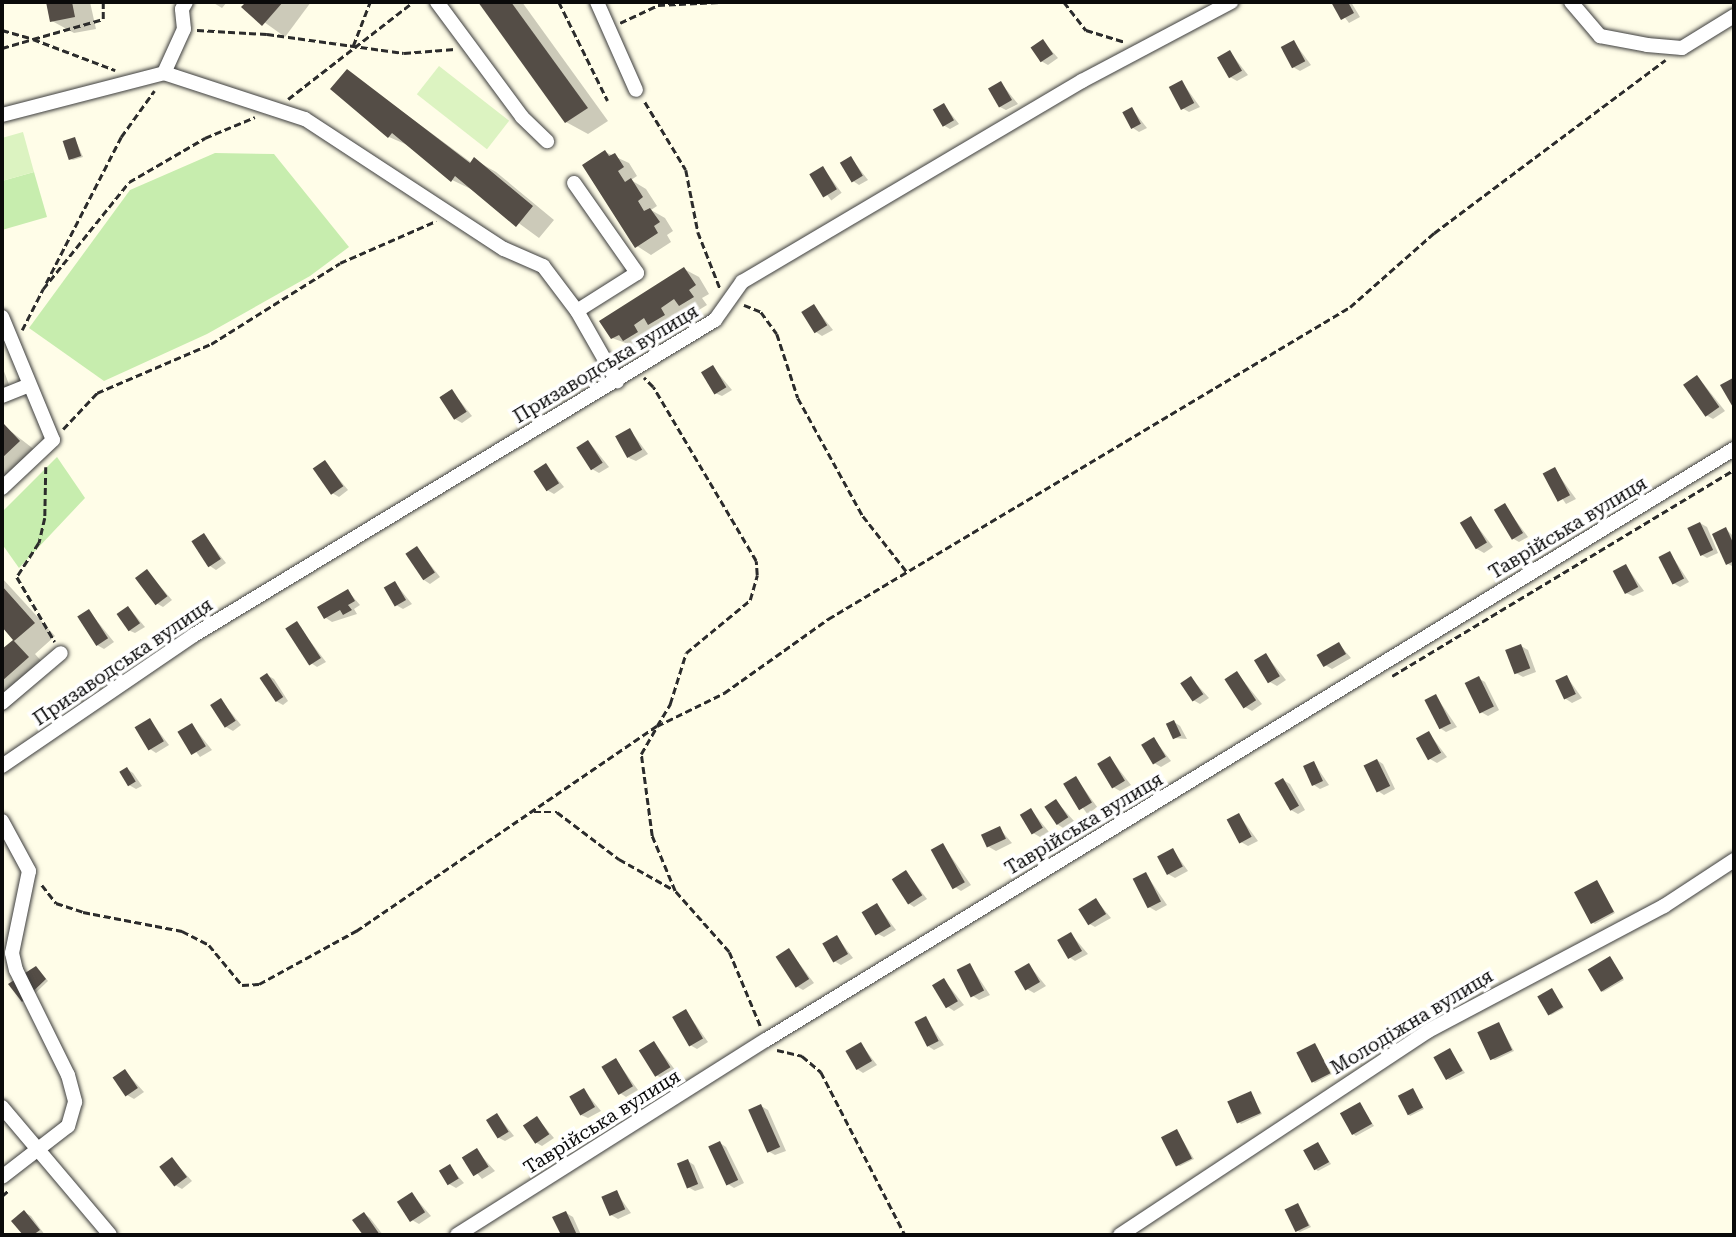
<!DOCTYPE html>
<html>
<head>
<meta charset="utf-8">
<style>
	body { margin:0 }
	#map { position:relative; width:1736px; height:1237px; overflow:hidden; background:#fffde8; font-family:"Roboto Serif",serif }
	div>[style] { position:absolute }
	.green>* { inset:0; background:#c7edae }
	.pitch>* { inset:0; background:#dcf3c1; transform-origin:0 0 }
	.shadow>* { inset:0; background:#0003; transform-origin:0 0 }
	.building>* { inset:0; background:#544d46; transform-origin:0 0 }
	.path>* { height:2.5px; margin-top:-1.25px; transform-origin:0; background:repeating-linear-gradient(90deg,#2c2c2c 0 7px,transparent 0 10.5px) }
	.roads { filter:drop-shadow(0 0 2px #3d3d3d) drop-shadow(0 0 2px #3d3d3d) }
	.minor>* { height:14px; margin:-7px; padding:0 7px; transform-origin:7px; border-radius:7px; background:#fff }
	span { translate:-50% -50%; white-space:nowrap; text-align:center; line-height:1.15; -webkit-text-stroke:7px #fff; paint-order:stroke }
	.street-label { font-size:19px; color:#0a0a0a }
	.frame { position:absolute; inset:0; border:4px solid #0a0a0a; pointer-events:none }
</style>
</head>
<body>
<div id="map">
	<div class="green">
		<i style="clip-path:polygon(215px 153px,274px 154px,349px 247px,310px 276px,207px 334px,104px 381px,29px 328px,130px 190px)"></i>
		<i style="clip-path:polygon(34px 172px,47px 217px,2px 230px,2px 181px)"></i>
		<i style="clip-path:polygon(57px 457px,85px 498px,19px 568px,2px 544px,2px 512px)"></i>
	</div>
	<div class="pitch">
		<i style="left:439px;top:66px;width:89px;height:36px;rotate:38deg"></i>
		<i style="clip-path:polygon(23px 132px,34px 172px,2px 181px,2px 138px)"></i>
	</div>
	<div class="shadow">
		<i style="clip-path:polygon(48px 2px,90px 2px,96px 29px,74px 33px,52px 21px)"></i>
		<i style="clip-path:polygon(212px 2px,227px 2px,222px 8px)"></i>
		<i style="clip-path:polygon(248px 2px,311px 2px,285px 37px,243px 7px)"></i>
		<i style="clip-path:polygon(480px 2px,522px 2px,608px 121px,588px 134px,566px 122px)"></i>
		<i style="clip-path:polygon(1333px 2px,1351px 2px,1360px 17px,1349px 23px)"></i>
		<i style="clip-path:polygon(1043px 41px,1058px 58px,1048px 65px,1041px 61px)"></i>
		<i style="clip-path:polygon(1294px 42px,1311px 65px,1300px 71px,1293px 67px)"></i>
		<i style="clip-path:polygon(1230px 52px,1248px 75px,1237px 81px,1230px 77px)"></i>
		<i style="clip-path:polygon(347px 71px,472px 163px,475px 160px,496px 172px,554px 220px,539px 238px,475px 191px,452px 180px,412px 147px,389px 137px)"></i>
		<i style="clip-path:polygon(1182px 82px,1200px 107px,1189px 112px,1182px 108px)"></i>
		<i style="clip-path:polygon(1001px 83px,1018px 104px,1006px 110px,1000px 107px)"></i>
		<i style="clip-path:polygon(944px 105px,959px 124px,950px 129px,943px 125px)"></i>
		<i style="clip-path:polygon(1132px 109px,1147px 128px,1139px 132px,1133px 128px)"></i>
		<i style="clip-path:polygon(75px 139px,83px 157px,73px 160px,70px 159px)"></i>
		<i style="clip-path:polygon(605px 152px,629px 163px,637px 176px,631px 180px,646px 189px,657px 206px,651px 210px,665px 218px,673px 231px,667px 235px,671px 242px,651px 255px,637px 246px)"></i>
		<i style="clip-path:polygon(851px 158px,868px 180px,859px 185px,853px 181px)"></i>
		<i style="left:823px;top:168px;width:31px;height:13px;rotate:53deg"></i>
		<i style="clip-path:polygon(684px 269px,699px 277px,709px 294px,702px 298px,707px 305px,694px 313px,687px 309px,674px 316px,679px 323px,664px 332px,656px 328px,647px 334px,651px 341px,639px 348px,612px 338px)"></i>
		<i style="clip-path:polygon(814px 306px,833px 330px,822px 336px,816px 332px)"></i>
		<i style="clip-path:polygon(2px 366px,13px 395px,2px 400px)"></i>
		<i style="clip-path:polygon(713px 367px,732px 390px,722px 396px,715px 393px)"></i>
		<i style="clip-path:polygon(1698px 377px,1725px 411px,1713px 419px,1706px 415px)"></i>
		<i style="clip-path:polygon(452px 391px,472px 416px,462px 423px,455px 419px)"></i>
		<i style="clip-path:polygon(4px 426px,40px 454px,2px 490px,2px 428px)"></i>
		<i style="clip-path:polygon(630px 430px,648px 454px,636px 461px,629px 458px)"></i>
		<i style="clip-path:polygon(589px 442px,609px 467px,599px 473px,592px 469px)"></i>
		<i style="clip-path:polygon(325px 462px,348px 490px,339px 497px,332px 493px)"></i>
		<i style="clip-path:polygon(546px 465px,564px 487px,554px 494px,547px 490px)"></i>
		<i style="clip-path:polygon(1555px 470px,1576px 499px,1566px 504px,1546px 475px)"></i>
		<i style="clip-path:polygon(1505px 506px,1528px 537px,1519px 542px,1512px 538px)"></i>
		<i style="clip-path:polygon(1471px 518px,1493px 547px,1484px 553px,1477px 549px)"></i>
		<i style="clip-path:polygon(1700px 523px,1707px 527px,1718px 553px,1707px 558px,1700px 554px)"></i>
		<i style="clip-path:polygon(1726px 529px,1734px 537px,1734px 567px,1728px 564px)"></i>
		<i style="clip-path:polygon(204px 535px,226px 563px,216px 570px,210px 566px)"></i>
		<i style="clip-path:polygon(417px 548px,440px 577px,430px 584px,424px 580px)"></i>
		<i style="clip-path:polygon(1670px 553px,1689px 582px,1680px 587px,1673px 583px)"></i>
		<i style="clip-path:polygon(1626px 566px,1644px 591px,1633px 596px,1626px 593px)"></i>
		<i style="clip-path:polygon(147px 571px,172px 600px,163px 607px,156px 603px)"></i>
		<i style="clip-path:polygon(2px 578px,55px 636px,35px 654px,50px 671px,2px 713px,2px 651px,15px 640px,2px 625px)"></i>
		<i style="clip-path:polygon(395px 583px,412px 604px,403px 609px,396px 605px)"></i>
		<i style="clip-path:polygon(348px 591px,360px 605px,354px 609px,357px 614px,332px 622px,326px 618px)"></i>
		<i style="clip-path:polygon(129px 608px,145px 627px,135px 633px,128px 630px)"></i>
		<i style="clip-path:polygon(89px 611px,114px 642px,104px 649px,97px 645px)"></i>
		<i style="clip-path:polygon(297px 624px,326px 662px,317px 667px,311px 663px)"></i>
		<i style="clip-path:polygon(1339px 644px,1351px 658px,1332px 669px,1325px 665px)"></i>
		<i style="clip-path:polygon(1521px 646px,1528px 650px,1536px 672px,1523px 677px,1516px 673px)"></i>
		<i style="clip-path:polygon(1266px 655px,1286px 680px,1277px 686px,1270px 682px)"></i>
		<i style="clip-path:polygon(1237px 673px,1262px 704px,1252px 711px,1245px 707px)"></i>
		<i style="clip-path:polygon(267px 675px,274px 679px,288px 701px,283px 705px,276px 701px)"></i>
		<i style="clip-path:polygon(1567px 677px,1582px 698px,1572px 703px,1566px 699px)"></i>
		<i style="clip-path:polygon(1191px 678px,1209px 698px,1200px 704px,1193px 700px)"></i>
		<i style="clip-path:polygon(1478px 678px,1485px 682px,1499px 710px,1488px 716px,1481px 712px)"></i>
		<i style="clip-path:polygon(1436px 696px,1457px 727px,1446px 732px,1440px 728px)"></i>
		<i style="clip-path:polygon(221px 700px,241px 725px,233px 731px,226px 727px)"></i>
		<i style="clip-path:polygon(150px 720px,169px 745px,156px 753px,150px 749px)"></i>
		<i style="clip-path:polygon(1174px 722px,1180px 726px,1187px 739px,1174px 738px)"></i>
		<i style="clip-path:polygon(192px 725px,212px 750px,200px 757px,181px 732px)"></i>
		<i style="clip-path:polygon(1429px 733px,1447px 757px,1437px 763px,1430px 759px)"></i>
		<i style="clip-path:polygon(1154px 739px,1171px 761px,1161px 767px,1154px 763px)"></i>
		<i style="clip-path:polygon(1110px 758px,1131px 785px,1120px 791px,1113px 787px)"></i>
		<i style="clip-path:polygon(1377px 760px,1383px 764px,1395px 789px,1384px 795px,1378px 791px)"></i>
		<i style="clip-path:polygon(1314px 763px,1329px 785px,1320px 789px,1314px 785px)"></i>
		<i style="clip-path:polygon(127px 769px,133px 773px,142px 786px,136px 789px,129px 785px)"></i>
		<i style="left:1076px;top:778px;width:36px;height:12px;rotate:54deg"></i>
		<i style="clip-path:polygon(1283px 780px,1290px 784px,1305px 810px,1298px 814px,1291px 810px)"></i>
		<i style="clip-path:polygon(1056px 801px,1074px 821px,1063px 828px,1057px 824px)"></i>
		<i style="clip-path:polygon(1031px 810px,1049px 832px,1040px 837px,1033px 833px)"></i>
		<i style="clip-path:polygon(1239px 815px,1258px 841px,1248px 846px,1241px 842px)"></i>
		<i style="clip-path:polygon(999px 828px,1012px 843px,996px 851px,989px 847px)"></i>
		<i style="clip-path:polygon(943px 845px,971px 885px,961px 891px,955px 887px)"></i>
		<i style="clip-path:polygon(1173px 850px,1188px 871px,1175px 878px,1168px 874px)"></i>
		<i style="clip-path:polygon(906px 872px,927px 899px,914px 907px,908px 903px)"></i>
		<i style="clip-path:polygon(1146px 874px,1167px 905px,1156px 911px,1149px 907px)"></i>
		<i style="clip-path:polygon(1597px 882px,1615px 913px,1595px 924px,1592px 922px)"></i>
		<i style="clip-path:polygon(1096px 900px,1111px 918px,1095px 927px,1088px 923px)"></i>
		<i style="clip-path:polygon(877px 905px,896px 930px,884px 937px,878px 934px)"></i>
		<i style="clip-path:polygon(1071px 934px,1088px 954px,1075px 961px,1069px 957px)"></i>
		<i style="clip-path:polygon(837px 937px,853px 958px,841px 965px,834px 961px)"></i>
		<i style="clip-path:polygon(789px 950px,814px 983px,803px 990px,796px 986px)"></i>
		<i style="clip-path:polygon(1610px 958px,1624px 980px,1603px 992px,1600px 990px)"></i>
		<i style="clip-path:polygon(970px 965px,990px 995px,979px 1000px,973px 996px)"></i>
		<i style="clip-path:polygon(1029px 965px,1046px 986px,1034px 993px,1027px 989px)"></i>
		<i style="clip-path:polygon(39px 970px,48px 981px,26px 1002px)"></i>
		<i style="clip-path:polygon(944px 980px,964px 1005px,954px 1011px,948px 1007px)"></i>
		<i style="clip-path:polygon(1552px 990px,1564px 1008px,1551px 1015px,1549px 1014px)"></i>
		<i style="clip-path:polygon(686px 1011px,708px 1042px,697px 1049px,690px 1045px)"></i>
		<i style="clip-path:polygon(926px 1018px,944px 1045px,934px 1050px,928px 1046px)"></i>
		<i style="clip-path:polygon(1499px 1024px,1514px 1051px,1495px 1060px,1492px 1059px)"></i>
		<i style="clip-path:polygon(654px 1043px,676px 1071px,663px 1079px,656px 1075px)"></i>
		<i style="clip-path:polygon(861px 1044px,877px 1065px,863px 1073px,857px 1069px)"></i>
		<i style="clip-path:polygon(1315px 1045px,1332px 1074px,1315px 1083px,1312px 1081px)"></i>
		<i style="clip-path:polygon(1450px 1050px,1465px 1073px,1450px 1080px,1447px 1079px)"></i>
		<i style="clip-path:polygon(616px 1060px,638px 1090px,626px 1097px,620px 1093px)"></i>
		<i style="clip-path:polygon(125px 1071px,144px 1092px,134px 1099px,127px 1095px)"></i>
		<i style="clip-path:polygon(584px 1090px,601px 1111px,588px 1118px,581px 1115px)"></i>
		<i style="clip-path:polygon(1413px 1090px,1424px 1109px,1410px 1116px,1408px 1114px)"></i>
		<i style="clip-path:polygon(1251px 1093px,1262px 1114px,1241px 1124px,1239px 1122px)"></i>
		<i style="clip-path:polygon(1360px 1104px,1374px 1126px,1356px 1136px,1353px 1134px)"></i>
		<i style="clip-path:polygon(761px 1106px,768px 1110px,786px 1151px,775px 1155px,768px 1151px)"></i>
		<i style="clip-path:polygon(497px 1115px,514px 1136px,505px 1141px,499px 1138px)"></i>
		<i style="clip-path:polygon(537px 1118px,554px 1138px,542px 1146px,535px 1142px)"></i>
		<i style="clip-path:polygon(1177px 1131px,1194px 1159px,1180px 1166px,1177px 1165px)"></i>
		<i style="clip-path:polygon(720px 1143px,726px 1147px,744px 1183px,734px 1188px,728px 1184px)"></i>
		<i style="clip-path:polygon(1318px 1144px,1331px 1164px,1318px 1171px,1315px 1169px)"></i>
		<i style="clip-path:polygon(477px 1151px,495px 1171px,482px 1179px,465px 1159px)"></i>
		<i style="clip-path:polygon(172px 1159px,192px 1181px,182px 1189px,175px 1185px)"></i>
		<i style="clip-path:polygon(688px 1161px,694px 1165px,704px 1188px,695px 1191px,688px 1187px)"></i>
		<i style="clip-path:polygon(450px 1167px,464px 1183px,456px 1188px,449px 1184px)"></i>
		<i style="clip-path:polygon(616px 1192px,631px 1213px,618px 1219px,611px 1215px)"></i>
		<i style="clip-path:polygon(412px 1194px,431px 1216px,419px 1224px,412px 1220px)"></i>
		<i style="clip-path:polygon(1298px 1205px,1311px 1227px,1300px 1232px,1298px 1231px)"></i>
		<i style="clip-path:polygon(24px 1212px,31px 1216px,45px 1235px,25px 1235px,14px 1221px)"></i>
		<i style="clip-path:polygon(566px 1213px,573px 1217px,581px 1235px,562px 1235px,555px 1218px)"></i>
		<i style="clip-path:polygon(364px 1214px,370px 1218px,383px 1235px,365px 1235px,355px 1221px)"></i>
	</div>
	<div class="building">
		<i style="clip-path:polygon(46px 2px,72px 2px,75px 17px,50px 22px)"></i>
		<i style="clip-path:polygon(246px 2px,283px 2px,262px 26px,241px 7px)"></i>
		<i style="clip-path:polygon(478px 2px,511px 2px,588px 108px,565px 123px)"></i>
		<i style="clip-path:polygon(1331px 2px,1348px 2px,1354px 13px,1341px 20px)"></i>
		<i style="left:1043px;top:39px;width:18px;height:15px;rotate:56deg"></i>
		<i style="left:1294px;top:40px;width:24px;height:15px;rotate:62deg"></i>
		<i style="left:1230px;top:50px;width:24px;height:15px;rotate:60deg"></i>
		<i style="clip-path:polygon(347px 69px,470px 163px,474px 157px,533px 206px,516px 227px,455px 176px,451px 182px,392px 133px,388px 138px,330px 89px)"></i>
		<i style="left:1182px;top:80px;width:26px;height:15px;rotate:62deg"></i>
		<i style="left:1001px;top:81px;width:22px;height:15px;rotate:60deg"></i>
		<i style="left:944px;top:103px;width:20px;height:13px;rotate:60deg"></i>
		<i style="left:1132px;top:107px;width:19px;height:11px;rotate:62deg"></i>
		<i style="left:75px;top:137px;width:20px;height:13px;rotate:72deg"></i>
		<i style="clip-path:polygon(605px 150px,609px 156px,615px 153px,624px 167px,618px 171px,625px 182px,631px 178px,643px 197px,638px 201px,644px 211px,650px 208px,660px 222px,654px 226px,658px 233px,635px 248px,582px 165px)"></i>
		<i style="left:851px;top:156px;width:23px;height:13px;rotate:59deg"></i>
		<i style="left:823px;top:166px;width:27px;height:16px;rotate:59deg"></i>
		<i style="clip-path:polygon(684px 267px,696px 285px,689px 290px,694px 297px,679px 306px,674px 299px,661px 308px,665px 315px,648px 325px,644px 318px,634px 325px,638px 332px,623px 341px,619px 335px,611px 339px,599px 321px)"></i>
		<i style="left:814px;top:304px;width:25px;height:15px;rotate:58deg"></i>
		<i style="left:713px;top:365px;width:26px;height:14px;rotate:59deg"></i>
		<i style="left:1697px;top:375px;width:39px;height:17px;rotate:55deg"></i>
		<i style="clip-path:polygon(1733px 378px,1734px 380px,1734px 409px,1720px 385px)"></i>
		<i style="left:452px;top:389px;width:27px;height:15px;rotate:57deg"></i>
		<i style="clip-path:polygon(4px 424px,20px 441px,2px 458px,2px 426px)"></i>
		<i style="left:630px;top:428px;width:25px;height:17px;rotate:61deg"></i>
		<i style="left:588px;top:440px;width:27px;height:14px;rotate:57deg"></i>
		<i style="left:325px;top:460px;width:32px;height:15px;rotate:55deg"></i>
		<i style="left:546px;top:463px;width:24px;height:15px;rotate:57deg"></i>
		<i style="left:1555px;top:467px;width:32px;height:14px;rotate:62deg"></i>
		<i style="left:1505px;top:503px;width:35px;height:13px;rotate:59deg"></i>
		<i style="left:1471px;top:516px;width:31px;height:13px;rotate:59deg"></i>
		<i style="left:1700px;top:522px;width:31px;height:14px;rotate:65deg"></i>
		<i style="clip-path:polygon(1726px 527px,1734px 545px,1734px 561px,1726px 565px,1712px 534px)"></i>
		<i style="left:204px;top:533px;width:31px;height:15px;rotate:57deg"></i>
		<i style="left:417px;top:546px;width:32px;height:14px;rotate:56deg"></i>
		<i style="left:1670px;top:551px;width:31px;height:13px;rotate:63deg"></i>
		<i style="left:1626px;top:564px;width:26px;height:15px;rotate:62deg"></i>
		<i style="left:147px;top:569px;width:34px;height:15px;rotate:53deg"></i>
		<i style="left:395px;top:581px;width:22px;height:13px;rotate:60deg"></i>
		<i style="clip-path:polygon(2px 586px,35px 623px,14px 641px,29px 657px,2px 681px,2px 649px,13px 640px,2px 627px)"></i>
		<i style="clip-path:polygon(348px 589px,355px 601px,348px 605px,352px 610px,343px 615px,340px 610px,324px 619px,317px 607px)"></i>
		<i style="left:128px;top:606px;width:21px;height:14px;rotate:55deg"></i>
		<i style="left:89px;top:609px;width:35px;height:14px;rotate:57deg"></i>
		<i style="left:297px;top:621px;width:44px;height:14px;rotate:57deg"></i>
		<i style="left:1339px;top:642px;width:14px;height:26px;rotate:60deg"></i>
		<i style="left:1521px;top:644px;width:26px;height:17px;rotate:69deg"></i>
		<i style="left:1266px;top:653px;width:27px;height:14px;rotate:59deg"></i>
		<i style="left:1237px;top:671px;width:35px;height:15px;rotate:57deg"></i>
		<i style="left:267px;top:673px;width:29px;height:9px;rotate:56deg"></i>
		<i style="left:1567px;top:675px;width:21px;height:13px;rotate:65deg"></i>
		<i style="left:1191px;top:676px;width:22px;height:13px;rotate:56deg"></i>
		<i style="left:1479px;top:676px;width:34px;height:16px;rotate:64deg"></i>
		<i style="left:1436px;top:694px;width:33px;height:13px;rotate:63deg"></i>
		<i style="left:221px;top:698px;width:27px;height:13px;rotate:57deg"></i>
		<i style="left:150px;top:718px;width:27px;height:18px;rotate:59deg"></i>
		<i style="left:1174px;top:720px;width:17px;height:9px;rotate:65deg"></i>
		<i style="left:192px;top:723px;width:27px;height:17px;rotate:59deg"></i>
		<i style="left:1429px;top:731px;width:25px;height:15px;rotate:61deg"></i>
		<i style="left:1154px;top:737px;width:23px;height:15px;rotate:59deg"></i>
		<i style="left:1110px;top:756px;width:29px;height:15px;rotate:59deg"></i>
		<i style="left:1377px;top:759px;width:30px;height:15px;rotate:64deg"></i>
		<i style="left:1314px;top:761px;width:22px;height:12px;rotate:66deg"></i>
		<i style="left:127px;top:767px;width:17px;height:9px;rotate:59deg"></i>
		<i style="left:1076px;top:776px;width:31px;height:15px;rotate:59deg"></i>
		<i style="left:1283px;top:778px;width:32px;height:10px;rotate:60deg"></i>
		<i style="left:1056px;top:799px;width:22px;height:14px;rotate:56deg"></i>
		<i style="left:1031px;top:808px;width:23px;height:13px;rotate:59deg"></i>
		<i style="left:1239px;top:813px;width:27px;height:14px;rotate:62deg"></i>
		<i style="left:1000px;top:826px;width:14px;height:21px;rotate:65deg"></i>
		<i style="left:943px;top:843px;width:45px;height:14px;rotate:61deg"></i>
		<i style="left:1173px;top:848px;width:21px;height:18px;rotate:62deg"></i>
		<i style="left:906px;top:870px;width:30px;height:17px;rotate:57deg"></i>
		<i style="left:1146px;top:872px;width:33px;height:15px;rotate:63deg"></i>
		<i style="left:1597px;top:880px;width:36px;height:26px;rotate:62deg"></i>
		<i style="left:1096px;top:898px;width:19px;height:21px;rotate:58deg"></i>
		<i style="left:877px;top:903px;width:27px;height:18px;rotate:59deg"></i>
		<i style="left:1071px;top:932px;width:22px;height:16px;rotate:60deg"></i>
		<i style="left:837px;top:935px;width:22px;height:17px;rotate:60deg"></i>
		<i style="left:789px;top:948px;width:37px;height:16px;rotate:57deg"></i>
		<i style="left:1610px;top:956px;width:26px;height:26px;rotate:59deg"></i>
		<i style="left:970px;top:963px;width:31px;height:15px;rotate:63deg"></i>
		<i style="left:1029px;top:963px;width:22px;height:17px;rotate:60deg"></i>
		<i style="clip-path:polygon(36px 966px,46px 979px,22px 1002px,8px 984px)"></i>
		<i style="left:944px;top:978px;width:27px;height:14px;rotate:59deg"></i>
		<i style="left:1552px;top:988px;width:22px;height:17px;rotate:60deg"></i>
		<i style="left:686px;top:1009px;width:34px;height:16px;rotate:60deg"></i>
		<i style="left:926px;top:1016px;width:28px;height:13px;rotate:63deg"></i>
		<i style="left:1499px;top:1022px;width:31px;height:24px;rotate:65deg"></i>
		<i style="left:654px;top:1041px;width:31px;height:18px;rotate:58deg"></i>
		<i style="left:861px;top:1042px;width:22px;height:18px;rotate:60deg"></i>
		<i style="left:1315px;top:1043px;width:34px;height:21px;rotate:63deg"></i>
		<i style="left:1450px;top:1048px;width:26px;height:19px;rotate:61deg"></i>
		<i style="left:616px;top:1058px;width:33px;height:17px;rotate:59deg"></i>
		<i style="left:125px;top:1069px;width:23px;height:15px;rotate:56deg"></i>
		<i style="left:584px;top:1088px;width:22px;height:17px;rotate:60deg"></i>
		<i style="left:1413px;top:1088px;width:22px;height:17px;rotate:63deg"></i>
		<i style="left:1251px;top:1091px;width:24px;height:26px;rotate:66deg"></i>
		<i style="left:1360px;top:1102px;width:25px;height:23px;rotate:61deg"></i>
		<i style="left:761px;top:1104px;width:47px;height:14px;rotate:66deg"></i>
		<i style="left:497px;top:1113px;width:22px;height:13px;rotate:58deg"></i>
		<i style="left:537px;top:1116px;width:22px;height:17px;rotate:56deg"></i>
		<i style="left:1177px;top:1129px;width:33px;height:18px;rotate:63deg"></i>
		<i style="left:720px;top:1141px;width:43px;height:13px;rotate:65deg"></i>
		<i style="left:1318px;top:1142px;width:23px;height:17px;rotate:61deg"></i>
		<i style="left:477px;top:1148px;width:22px;height:18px;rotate:58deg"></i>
		<i style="left:172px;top:1157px;width:25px;height:16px;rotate:53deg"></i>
		<i style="left:688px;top:1159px;width:27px;height:12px;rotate:68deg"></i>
		<i style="left:450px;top:1164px;width:17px;height:13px;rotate:59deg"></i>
		<i style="left:617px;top:1190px;width:21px;height:17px;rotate:67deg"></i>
		<i style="left:412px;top:1192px;width:24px;height:18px;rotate:57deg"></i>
		<i style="left:1298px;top:1203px;width:25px;height:15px;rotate:64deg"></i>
		<i style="clip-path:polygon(24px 1210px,40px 1230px,33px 1235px,23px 1235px,11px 1221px)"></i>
		<i style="clip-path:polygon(566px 1211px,577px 1235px,561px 1235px,552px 1217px)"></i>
		<i style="clip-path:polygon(364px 1212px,380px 1235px,363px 1235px,352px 1220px)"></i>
	</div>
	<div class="path">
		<i style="left:559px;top:2px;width:110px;rotate:63.7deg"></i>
		<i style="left:1064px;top:2px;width:36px;rotate:52deg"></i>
		<i style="left:1086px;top:30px;width:41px;rotate:17.1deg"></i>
		<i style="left:620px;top:23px;width:42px;rotate:-25.3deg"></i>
		<i style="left:658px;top:5px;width:62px;rotate:-2.8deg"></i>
		<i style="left:2px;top:30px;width:32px;rotate:16deg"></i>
		<i style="left:33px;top:39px;width:73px;rotate:-15.9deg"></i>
		<i style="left:103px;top:19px;width:17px;rotate:-90deg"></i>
		<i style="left:197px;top:30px;width:70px;rotate:3.3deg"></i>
		<i style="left:267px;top:34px;width:138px;rotate:7.9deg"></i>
		<i style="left:404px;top:53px;width:51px;rotate:-4.5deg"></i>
		<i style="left:353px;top:46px;width:47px;rotate:-68.9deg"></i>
		<i style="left:2px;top:48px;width:32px;rotate:-16deg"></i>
		<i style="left:33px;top:39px;width:88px;rotate:20.7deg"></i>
		<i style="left:288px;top:99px;width:158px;rotate:-37.8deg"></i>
		<i style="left:645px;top:102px;width:79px;rotate:58.9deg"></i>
		<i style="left:686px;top:170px;width:63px;rotate:79deg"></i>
		<i style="left:698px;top:232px;width:60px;rotate:68.6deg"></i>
		<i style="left:46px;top:283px;width:164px;rotate:-62.8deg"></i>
		<i style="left:121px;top:137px;width:57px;rotate:-54.3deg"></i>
		<i style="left:744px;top:305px;width:18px;rotate:22deg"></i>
		<i style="left:761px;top:312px;width:27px;rotate:54deg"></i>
		<i style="left:777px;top:334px;width:67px;rotate:71.8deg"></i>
		<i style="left:798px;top:398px;width:135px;rotate:61.2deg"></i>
		<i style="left:863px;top:516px;width:71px;rotate:51.8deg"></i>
		<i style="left:22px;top:330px;width:46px;rotate:-62.9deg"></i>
		<i style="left:43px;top:289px;width:137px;rotate:-51.2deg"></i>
		<i style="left:129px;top:182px;width:88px;rotate:-30.1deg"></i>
		<i style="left:205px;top:138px;width:54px;rotate:-22.8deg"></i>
		<i style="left:63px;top:429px;width:50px;rotate:-46.6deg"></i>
		<i style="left:97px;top:393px;width:124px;rotate:-23.3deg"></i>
		<i style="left:211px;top:344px;width:152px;rotate:-32.1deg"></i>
		<i style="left:340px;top:263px;width:105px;rotate:-23.6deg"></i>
		<i style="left:46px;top:467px;width:51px;rotate:91.1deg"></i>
		<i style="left:45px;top:518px;width:26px;rotate:103deg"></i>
		<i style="left:39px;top:543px;width:40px;rotate:122.9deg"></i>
		<i style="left:17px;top:577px;width:75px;rotate:59.7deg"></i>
		<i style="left:1392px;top:676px;width:399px;rotate:-31.1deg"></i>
		<i style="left:534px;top:812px;width:23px"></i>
		<i style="left:557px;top:812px;width:78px;rotate:37.2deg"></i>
		<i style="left:619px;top:859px;width:63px;rotate:29.4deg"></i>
		<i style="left:42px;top:885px;width:23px;rotate:52deg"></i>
		<i style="left:56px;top:903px;width:28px;rotate:18deg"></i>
		<i style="left:83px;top:912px;width:101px;rotate:10.9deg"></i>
		<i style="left:182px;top:931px;width:30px;rotate:27deg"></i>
		<i style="left:209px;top:945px;width:52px;rotate:50.5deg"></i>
		<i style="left:242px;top:985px;width:17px;rotate:-3deg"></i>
		<i style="left:259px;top:984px;width:111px;rotate:-28.7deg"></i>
		<i style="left:356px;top:931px;width:364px;rotate:-34.3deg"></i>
		<i style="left:657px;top:726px;width:26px;rotate:-59deg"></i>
		<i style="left:670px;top:704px;width:53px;rotate:-72.6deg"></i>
		<i style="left:686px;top:653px;width:83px;rotate:-39.6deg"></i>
		<i style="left:750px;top:600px;width:26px;rotate:-74deg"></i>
		<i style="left:757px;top:575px;width:14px;rotate:-94deg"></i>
		<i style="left:756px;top:561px;width:202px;rotate:-120.6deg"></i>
		<i style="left:653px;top:387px;width:13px;rotate:-135deg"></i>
		<i style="left:760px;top:1026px;width:80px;rotate:-112.7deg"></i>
		<i style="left:729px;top:952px;width:81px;rotate:-131.5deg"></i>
		<i style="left:675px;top:891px;width:60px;rotate:-112.7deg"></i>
		<i style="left:652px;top:836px;width:83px;rotate:-97.6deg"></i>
		<i style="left:641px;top:754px;width:32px;rotate:-60deg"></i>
		<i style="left:657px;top:726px;width:75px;rotate:-26.2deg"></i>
		<i style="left:724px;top:693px;width:128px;rotate:-35.4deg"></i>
		<i style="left:828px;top:619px;width:608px;rotate:-30.87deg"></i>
		<i style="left:1350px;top:307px;width:112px;rotate:-41.4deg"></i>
		<i style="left:1434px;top:233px;width:289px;rotate:-36.8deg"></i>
		<i style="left:777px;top:1050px;width:26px;rotate:13deg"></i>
		<i style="left:802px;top:1056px;width:25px;rotate:40deg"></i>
		<i style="left:821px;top:1072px;width:183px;rotate:62.7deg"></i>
		<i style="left:2px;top:1196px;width:9px;rotate:-41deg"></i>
	</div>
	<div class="roads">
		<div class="minor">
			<i style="left:437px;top:2px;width:143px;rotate:53.5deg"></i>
			<i style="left:522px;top:117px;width:35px;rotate:44deg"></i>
			<i style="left:597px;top:2px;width:96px;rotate:66.1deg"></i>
			<i style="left:1571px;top:2px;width:45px;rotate:49.5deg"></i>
			<i style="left:1600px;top:36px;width:48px;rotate:10.8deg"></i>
			<i style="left:1647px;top:45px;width:35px;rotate:5deg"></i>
			<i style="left:1682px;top:48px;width:61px;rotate:-31.6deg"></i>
			<i style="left:164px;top:73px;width:48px;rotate:-65.6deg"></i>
			<i style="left:184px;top:29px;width:20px;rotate:-96deg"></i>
			<i style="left:182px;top:9px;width:8px;rotate:-60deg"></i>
			<i style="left:2px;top:115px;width:167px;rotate:-14.5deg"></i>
			<i style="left:164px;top:73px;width:148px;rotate:18.1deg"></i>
			<i style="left:305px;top:119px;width:238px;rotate:33.2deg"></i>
			<i style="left:504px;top:249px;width:43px;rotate:23.6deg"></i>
			<i style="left:543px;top:266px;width:56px;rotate:52.9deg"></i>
			<i style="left:577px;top:311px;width:81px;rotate:60.3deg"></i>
			<i style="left:574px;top:183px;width:110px;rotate:55deg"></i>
			<i style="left:637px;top:273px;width:71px;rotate:147.7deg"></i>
			<i style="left:2px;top:317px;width:133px;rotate:67.5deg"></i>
			<i style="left:53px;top:440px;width:70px;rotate:136.7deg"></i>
			<i style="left:2px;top:396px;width:29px;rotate:-22deg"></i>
			<i style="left:2px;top:703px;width:77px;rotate:-40.3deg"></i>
			<i style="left:2px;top:766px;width:232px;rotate:-34.3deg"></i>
			<i style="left:194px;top:635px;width:609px;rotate:-31.16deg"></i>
			<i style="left:715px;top:320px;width:47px;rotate:-54.6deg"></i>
			<i style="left:742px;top:282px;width:395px;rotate:-30.6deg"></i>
			<i style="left:1082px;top:81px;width:169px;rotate:-27.9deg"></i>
			<i style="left:2px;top:821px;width:57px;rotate:61.6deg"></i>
			<i style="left:29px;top:871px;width:84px;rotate:101.7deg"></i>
			<i style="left:12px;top:953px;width:17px;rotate:77deg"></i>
			<i style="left:16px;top:970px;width:117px;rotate:63.7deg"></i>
			<i style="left:68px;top:1075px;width:28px;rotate:75deg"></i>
			<i style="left:75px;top:1102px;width:25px;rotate:106deg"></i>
			<i style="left:68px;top:1126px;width:83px;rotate:142.3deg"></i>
			<i style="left:2px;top:1107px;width:167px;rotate:49.8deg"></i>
			<i style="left:457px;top:1235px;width:365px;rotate:-32.3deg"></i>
			<i style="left:766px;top:1040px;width:1134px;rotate:-31.41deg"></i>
			<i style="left:1120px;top:1235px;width:369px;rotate:-33.5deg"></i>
			<i style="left:1428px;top:1031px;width:267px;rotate:-27.9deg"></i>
			<i style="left:1664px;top:906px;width:84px;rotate:-33.3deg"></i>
		</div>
	</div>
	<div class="street-label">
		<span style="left:606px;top:364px;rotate:-31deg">Призаводська вулиця</span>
		<span style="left:1568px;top:528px;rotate:-31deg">Таврійська вулиця</span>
		<span style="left:123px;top:662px;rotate:-34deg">Призаводська вулиця</span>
		<span style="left:1084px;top:824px;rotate:-31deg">Таврійська вулиця</span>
		<span style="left:1412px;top:1022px;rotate:-31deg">Молодіжна вулиця</span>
		<span style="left:602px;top:1122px;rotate:-32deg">Таврійська вулиця</span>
	</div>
	<div class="frame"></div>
</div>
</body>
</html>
